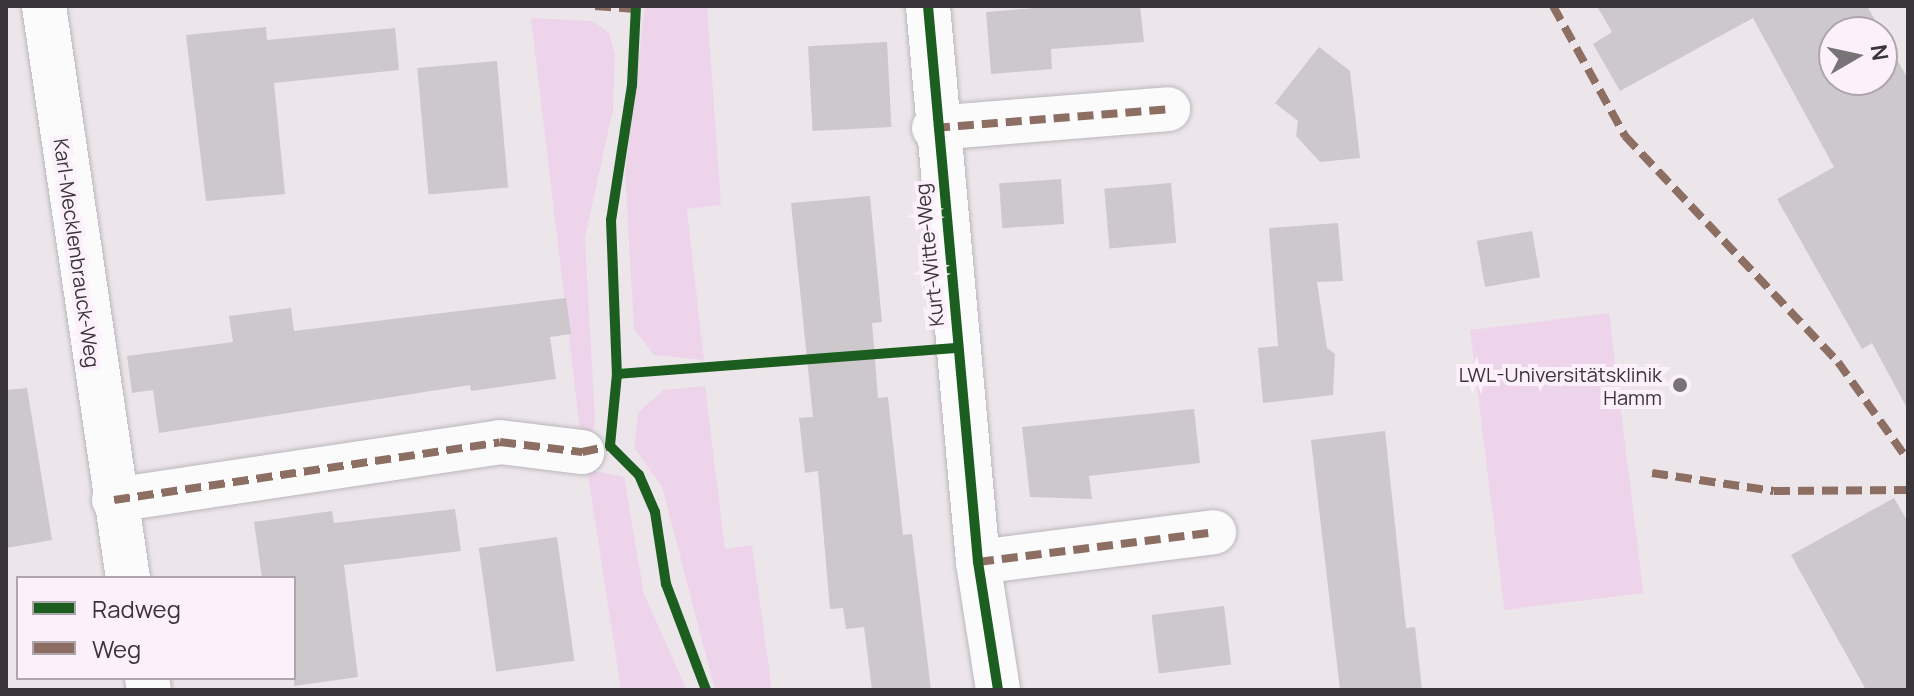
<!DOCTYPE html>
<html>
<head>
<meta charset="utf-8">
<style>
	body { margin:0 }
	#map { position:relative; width:1914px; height:696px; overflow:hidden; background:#ece6eb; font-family:Manrope,sans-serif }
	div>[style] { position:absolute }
	.green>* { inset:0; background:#eed4ea; transform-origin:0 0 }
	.building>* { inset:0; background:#cdc8cc; transform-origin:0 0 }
	.roads { filter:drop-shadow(0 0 2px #bab6ba) drop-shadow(0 0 2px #bab6ba) }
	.street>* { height:44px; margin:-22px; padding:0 22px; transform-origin:22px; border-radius:22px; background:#fcfbfc }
	.quiet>* { height:8px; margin-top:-4px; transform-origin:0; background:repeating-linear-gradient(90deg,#8d6e63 0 16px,transparent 0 24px) }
	.cycleway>* { height:10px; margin:-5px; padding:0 5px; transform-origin:5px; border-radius:5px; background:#1b5e20 }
	.dots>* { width:22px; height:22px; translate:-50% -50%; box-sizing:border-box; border:4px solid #fcf0fb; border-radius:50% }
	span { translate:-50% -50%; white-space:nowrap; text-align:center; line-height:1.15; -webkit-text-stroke:8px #fcf0fb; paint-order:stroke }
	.street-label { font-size:20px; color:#393539 }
	.poi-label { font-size:20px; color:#393539 }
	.right { translate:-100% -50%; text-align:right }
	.frame { position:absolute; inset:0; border:8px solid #393539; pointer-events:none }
	.legend { position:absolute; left:16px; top:576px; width:280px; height:104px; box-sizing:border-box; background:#fcf0fb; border:2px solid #aea5ad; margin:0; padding:10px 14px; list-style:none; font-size:24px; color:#393539 }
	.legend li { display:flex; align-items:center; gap:16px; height:40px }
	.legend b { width:40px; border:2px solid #aea5ad }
	.north { position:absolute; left:1818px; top:16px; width:80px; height:80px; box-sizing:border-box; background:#fcf0fb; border:2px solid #aea5ad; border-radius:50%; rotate:81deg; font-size:22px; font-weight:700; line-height:32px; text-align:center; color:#393539 }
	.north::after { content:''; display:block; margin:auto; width:28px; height:36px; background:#787377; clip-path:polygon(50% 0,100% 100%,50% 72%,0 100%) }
</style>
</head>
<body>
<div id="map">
	<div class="green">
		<i style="clip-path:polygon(645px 6px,707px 6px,721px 205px,687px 209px,704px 360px,654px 355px,634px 329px,625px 174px)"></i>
		<i style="clip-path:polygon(531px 18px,593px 21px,609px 33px,615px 54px,613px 109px,585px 238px,595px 421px,591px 436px,581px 439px)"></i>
		<i style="left:1609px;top:313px;width:282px;height:140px;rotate:83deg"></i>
		<i style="clip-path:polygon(705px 386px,725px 549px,752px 545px,772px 690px,715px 690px,662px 487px,634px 447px,638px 413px,663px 390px)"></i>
		<i style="clip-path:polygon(587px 469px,624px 477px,644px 594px,687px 690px,621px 690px)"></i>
	</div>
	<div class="building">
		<i style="clip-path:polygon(1061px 6px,1140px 6px,1144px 42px,1051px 49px,1052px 69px,991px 74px,986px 12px)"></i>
		<i style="clip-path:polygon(1597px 6px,1867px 6px,1882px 32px,1834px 32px,1834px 80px,1882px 80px,1882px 33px,1908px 79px,1908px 410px,1872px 343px,1862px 349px,1777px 199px,1834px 167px,1753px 18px,1620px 91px,1593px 44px,1612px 32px)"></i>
		<i style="clip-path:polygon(266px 27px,267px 40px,395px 28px,399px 70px,274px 83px,285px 194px,206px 201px,186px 35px)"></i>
		<i style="left:887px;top:42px;width:85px;height:79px;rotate:87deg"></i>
		<i style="clip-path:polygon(1319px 47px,1350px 71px,1360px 158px,1320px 162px,1296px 136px,1298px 121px,1275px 103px)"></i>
		<i style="left:497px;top:61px;width:127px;height:80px;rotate:85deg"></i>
		<i style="left:1061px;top:179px;width:45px;height:62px;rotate:86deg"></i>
		<i style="left:1171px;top:183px;width:60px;height:67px;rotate:85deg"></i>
		<i style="clip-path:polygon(870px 196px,882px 322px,872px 323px,878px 398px,888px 397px,903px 535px,912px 534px,931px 690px,872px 690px,864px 627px,846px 629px,843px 608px,830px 609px,818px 471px,805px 473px,802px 445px,799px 418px,813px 417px,791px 203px)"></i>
		<i style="clip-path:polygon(1338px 223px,1343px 281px,1317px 282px,1327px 348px,1335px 354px,1333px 395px,1263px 403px,1258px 348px,1278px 346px,1269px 228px)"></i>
		<i style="left:1532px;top:231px;width:47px;height:56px;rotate:80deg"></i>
		<i style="clip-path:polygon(566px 298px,571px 334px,550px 337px,556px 379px,471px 391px,470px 385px,159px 433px,153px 390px,132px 393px,127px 356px,233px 342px,229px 316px,291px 308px,294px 331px)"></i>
		<i style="clip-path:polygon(27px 388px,52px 540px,6px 548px,6px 390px)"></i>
		<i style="clip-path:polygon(1194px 409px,1200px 463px,1089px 476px,1092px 499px,1030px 497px,1022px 427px)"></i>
		<i style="clip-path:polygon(1385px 431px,1406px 628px,1415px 627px,1422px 690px,1340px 690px,1311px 440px)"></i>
		<i style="clip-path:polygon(1894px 498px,1908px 522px,1908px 690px,1866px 690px,1791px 555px)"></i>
		<i style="clip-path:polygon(455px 509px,461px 551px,344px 565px,358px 677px,294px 686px,294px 578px,262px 578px,254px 522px,332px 511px,334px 523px)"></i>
		<i style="left:557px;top:537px;width:125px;height:79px;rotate:82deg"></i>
		<i style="left:1224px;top:606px;width:59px;height:73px;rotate:83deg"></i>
	</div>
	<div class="roads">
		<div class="street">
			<i style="left:44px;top:6px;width:578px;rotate:81.65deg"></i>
			<i style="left:928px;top:6px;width:558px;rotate:84.86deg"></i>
			<i style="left:978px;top:562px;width:130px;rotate:81.1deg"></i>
			<i style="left:934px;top:128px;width:235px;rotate:-4.6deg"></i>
			<i style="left:114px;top:500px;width:390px;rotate:-8.5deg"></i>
			<i style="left:500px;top:442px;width:83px;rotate:7deg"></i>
			<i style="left:978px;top:562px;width:238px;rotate:-7.2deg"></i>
			<i style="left:147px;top:678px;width:12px;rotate:81deg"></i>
		</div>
	</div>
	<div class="quiet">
		<i style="left:595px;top:6px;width:41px;rotate:4.2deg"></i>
		<i style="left:1553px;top:6px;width:149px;rotate:61deg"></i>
		<i style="left:1625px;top:136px;width:311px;rotate:46.7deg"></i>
		<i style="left:1838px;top:362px;width:120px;rotate:54.5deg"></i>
		<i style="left:934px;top:128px;width:235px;rotate:-4.6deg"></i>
		<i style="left:1652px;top:473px;width:123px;rotate:8.4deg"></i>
		<i style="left:1774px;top:491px;width:134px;rotate:-0.4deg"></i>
		<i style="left:114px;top:500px;width:390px;rotate:-8.5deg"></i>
		<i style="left:500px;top:442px;width:83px;rotate:7deg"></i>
		<i style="left:582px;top:452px;width:29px;rotate:-12deg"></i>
		<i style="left:978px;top:562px;width:238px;rotate:-7.2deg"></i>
	</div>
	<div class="cycleway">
		<i style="left:636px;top:6px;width:79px;rotate:92.9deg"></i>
		<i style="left:632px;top:85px;width:137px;rotate:98.8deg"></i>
		<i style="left:611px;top:220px;width:154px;rotate:87.8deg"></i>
		<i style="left:617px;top:374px;width:72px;rotate:95.6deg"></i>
		<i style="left:610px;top:446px;width:41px;rotate:45deg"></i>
		<i style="left:639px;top:475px;width:40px;rotate:66.6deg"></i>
		<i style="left:655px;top:512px;width:73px;rotate:81.3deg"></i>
		<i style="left:666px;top:584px;width:113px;rotate:69.3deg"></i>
		<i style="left:928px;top:6px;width:558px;rotate:84.86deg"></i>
		<i style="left:978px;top:562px;width:130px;rotate:81.1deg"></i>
		<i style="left:617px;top:374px;width:341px;rotate:-4.4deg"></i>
	</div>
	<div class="dots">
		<i style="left:1680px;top:385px;background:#787377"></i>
	</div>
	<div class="street-label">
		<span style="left:77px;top:253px;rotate:82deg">Karl-Mecklenbrauck-Weg</span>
		<span style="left:929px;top:255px;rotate:-96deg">Kurt-Witte-Weg</span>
	</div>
	<div class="poi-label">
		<span class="right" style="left:1662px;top:386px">LWL-Universitätsklinik<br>Hamm</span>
	</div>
	<div class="frame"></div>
	<ul class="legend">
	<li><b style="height:10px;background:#1b5e20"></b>Radweg</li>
	<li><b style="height:10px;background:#8d6e63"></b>Weg</li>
	</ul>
	<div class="north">N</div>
</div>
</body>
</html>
